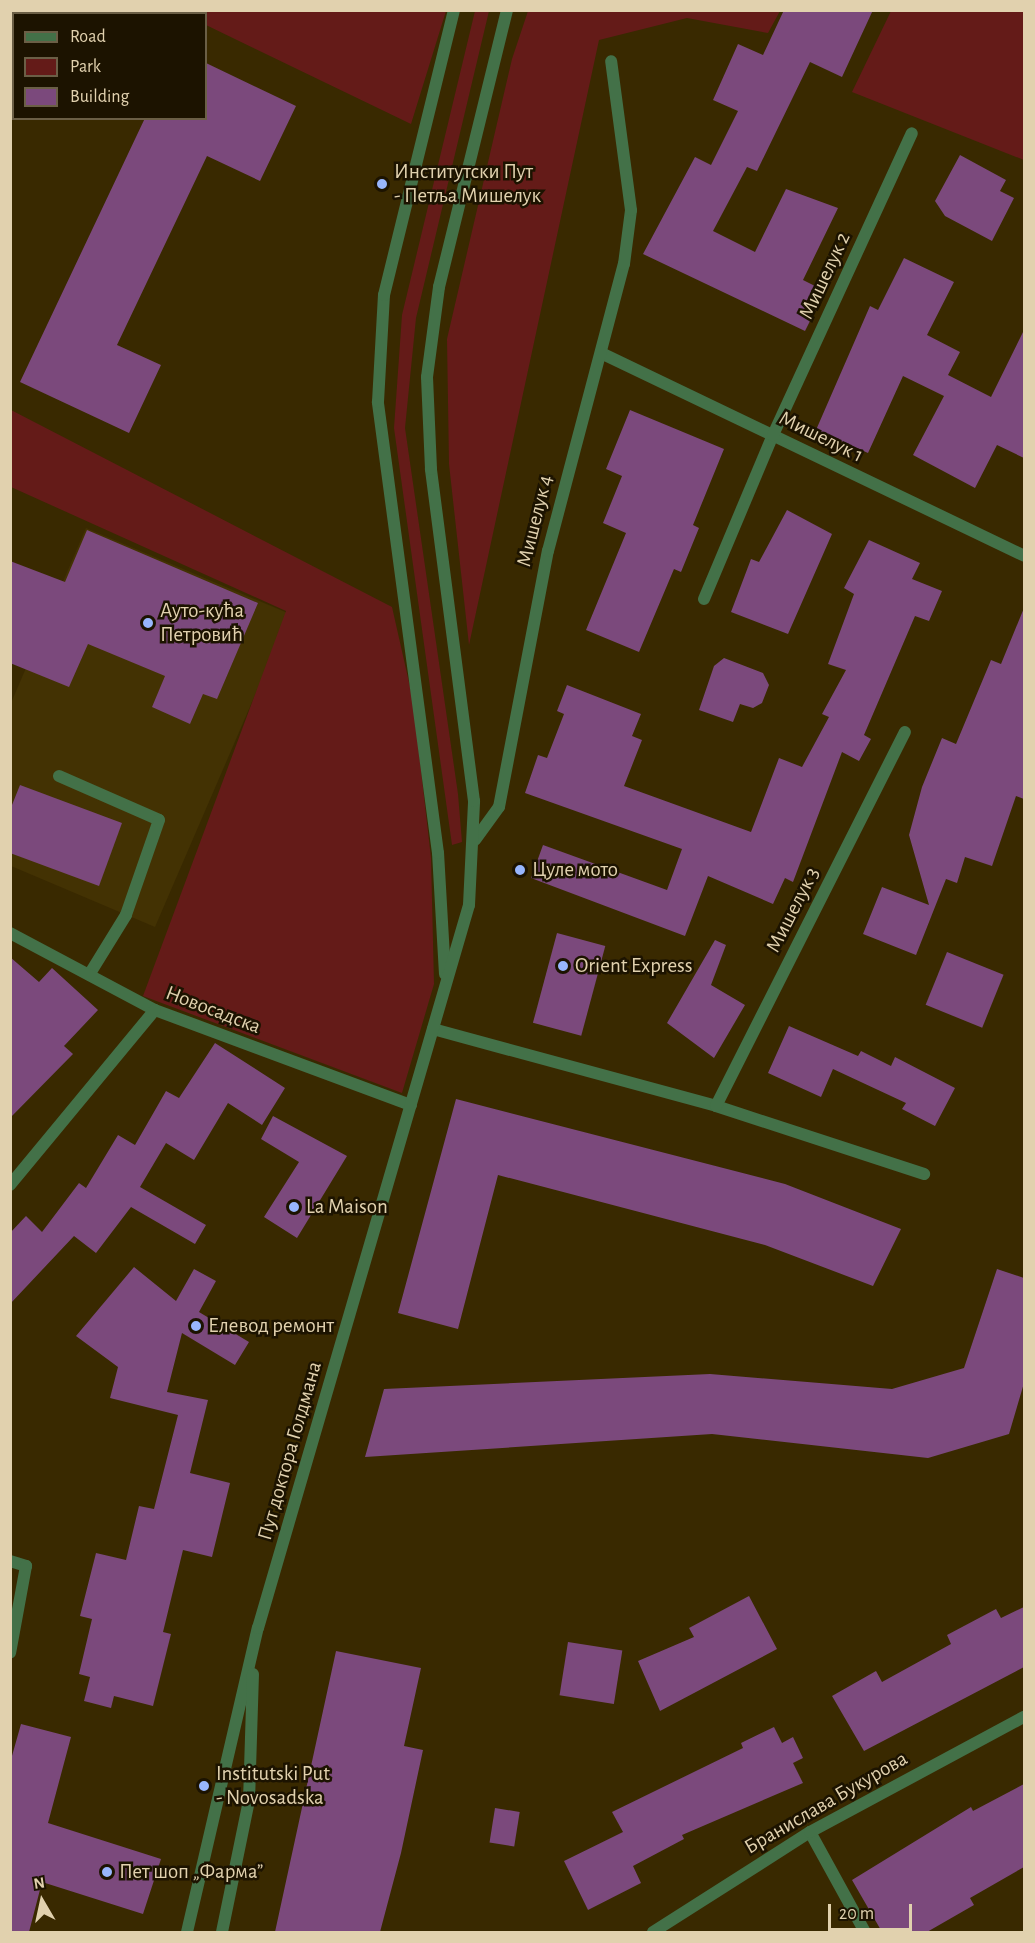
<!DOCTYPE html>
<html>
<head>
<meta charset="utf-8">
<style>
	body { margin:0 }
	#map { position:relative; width:1035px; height:1943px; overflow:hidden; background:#392900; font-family:"Alegreya Sans",sans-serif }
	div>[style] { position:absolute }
	.built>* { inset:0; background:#433203 }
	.green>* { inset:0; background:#641b18 }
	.building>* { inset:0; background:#7b497c; transform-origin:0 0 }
	.service>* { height:12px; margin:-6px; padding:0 6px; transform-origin:6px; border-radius:6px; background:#437148 }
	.minor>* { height:12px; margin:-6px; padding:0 6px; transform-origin:6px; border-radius:6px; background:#437148 }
	.tertiary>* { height:12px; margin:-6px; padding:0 6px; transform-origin:6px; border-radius:6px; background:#437148 }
	.dots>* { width:16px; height:16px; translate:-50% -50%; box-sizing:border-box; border:3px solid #1c1300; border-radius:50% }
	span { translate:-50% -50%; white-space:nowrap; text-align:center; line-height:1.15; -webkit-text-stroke:5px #1c1300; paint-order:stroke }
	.poi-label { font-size:21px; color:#e1d1ae }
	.left { translate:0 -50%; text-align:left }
	.street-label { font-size:21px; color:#e1d1ae }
	.frame { position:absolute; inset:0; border:12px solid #e1d1ae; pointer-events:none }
	.legend { position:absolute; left:12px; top:12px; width:195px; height:108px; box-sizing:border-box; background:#1c1300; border:2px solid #6b5f46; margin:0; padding:8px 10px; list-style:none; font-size:18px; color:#e1d1ae }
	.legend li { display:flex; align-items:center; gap:12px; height:30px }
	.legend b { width:30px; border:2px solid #6b5f46 }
	.north { position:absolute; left:12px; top:1871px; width:60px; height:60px; -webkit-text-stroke:4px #1c1300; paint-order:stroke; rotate:351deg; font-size:16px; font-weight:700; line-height:24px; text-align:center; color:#e1d1ae }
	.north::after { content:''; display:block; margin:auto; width:21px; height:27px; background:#e1d1ae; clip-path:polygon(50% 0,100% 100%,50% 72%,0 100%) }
	.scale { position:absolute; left:828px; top:1904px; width:84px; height:27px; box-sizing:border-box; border:3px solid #e1d1ae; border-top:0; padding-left:8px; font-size:18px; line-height:21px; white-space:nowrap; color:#e1d1ae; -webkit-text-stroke:4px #1c1300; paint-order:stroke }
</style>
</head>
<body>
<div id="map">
	<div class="built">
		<i style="clip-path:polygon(86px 528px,290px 614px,155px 927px,11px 866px,11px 703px)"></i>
	</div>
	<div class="green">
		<i style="clip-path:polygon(120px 10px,445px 10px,446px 11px,411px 124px,206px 25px,206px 14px)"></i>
		<i style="clip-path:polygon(475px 11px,489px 11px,416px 318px,405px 428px,458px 794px,462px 842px,452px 845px,394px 428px,402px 315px)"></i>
		<i style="clip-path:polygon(528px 11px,780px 11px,768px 33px,687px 18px,599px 40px,469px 645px,449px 464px,447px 339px,512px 59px)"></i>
		<i style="clip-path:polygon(891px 11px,1024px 11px,1024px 160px,852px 92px)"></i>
		<i style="clip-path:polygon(11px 410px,392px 607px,413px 700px,431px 858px,434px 984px,402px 1093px,143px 996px,286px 611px,11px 487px)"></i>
	</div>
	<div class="building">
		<i style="clip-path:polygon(784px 10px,873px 10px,842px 77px,810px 62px,757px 171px,747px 167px,713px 231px,755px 252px,786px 189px,838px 208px,803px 280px,825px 291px,805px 331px,643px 254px,695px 157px,711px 165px,738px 111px,713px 100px,738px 44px,763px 55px)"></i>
		<i style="clip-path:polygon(206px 63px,296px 106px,260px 181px,207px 156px,117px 345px,161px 365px,129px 433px,20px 382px,145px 118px,206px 118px)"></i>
		<i style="clip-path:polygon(960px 155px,1006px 180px,1000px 191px,1014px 198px,992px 241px,945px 216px,935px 201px)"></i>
		<i style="clip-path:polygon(904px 258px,954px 282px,927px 335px,960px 352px,948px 375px,991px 397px,1024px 330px,1024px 458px,997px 445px,975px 488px,913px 455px,944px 396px,903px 376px,868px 453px,816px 430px,870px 306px,878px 310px)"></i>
		<i style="clip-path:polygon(630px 410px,724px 449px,693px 525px,699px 528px,681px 572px,674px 569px,639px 652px,586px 630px,626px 533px,603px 523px,622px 476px,606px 469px)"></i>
		<i style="clip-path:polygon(787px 510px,832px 534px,788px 634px,731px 612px,751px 559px,759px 562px)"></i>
		<i style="clip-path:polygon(87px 530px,258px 603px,217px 699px,203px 694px,190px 724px,152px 707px,165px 676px,88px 644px,69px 687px,10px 663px,10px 561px,65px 582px)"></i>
		<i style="clip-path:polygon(869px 540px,920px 563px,912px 579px,942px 591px,929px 621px,915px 616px,864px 735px,871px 739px,859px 761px,842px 752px,793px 882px,785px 878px,773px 904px,708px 876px,685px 936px,531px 878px,543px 845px,667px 890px,682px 849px,525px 793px,538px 755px,547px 758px,564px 714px,557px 711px,567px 685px,641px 714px,632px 736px,642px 740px,624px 786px,751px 832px,779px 758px,802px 767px,829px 717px,822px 714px,846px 670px,828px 664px,854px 594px,844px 588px)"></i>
		<i style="clip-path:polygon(1024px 608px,1024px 799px,1016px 796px,992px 866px,965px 857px,957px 883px,946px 879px,916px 955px,863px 934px,882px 887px,929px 905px,909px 835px,922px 787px,942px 738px,956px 744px,991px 660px,1001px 664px)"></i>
		<i style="clip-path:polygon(724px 658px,763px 673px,769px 685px,762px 703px,753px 708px,740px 704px,733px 722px,699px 710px,714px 666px)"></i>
		<i style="clip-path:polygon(20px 785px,122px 823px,99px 886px,10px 853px,10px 810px)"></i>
		<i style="left:557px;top:933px;width:50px;height:93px;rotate:15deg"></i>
		<i style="clip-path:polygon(715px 940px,726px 945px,711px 985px,745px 1005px,714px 1058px,667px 1023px)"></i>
		<i style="left:947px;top:952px;width:61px;height:57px;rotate:22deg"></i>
		<i style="clip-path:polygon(10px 957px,39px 982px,52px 968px,98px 1010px,64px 1046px,73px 1054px,10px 1118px)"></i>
		<i style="clip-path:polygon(789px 1026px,858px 1056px,861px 1051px,891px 1066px,895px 1057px,955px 1088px,935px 1126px,902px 1109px,906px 1103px,833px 1069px,821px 1097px,768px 1073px)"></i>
		<i style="clip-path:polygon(215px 1043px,285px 1088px,262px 1125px,228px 1103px,194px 1160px,166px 1143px,140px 1187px,206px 1225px,195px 1244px,131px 1207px,96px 1253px,74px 1236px,10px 1304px,10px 1233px,26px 1216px,42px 1232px,79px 1183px,86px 1188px,118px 1135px,135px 1145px,166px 1091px,179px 1098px)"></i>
		<i style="clip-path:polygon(456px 1099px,785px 1184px,901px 1229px,873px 1286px,765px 1245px,498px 1175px,458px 1329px,398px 1313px)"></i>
		<i style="clip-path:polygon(273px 1116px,347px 1156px,297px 1238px,264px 1217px,299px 1162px,261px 1139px)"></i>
		<i style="clip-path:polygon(134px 1267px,176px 1301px,194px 1269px,216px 1281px,199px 1312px,249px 1342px,235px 1365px,182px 1333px,167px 1392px,208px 1400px,190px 1473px,230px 1483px,212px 1557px,183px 1550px,163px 1632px,171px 1634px,153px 1706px,114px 1696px,111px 1708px,84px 1701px,90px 1677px,79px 1674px,92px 1619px,80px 1616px,96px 1553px,126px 1560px,139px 1506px,154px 1509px,178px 1415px,110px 1398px,118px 1367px,76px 1336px)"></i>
		<i style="clip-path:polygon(997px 1269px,1024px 1278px,1024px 1383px,1009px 1434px,928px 1458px,712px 1434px,365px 1457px,384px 1389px,710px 1374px,892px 1389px,964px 1368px)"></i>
		<i style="clip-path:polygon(749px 1596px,777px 1649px,660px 1711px,638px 1661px,694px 1637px,689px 1628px)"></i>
		<i style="clip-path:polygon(1024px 1607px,1024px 1667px,864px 1751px,832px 1696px,876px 1671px,882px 1682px,951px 1644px,947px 1635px,996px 1609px,1001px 1618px)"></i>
		<i style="left:568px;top:1642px;width:55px;height:54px;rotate:9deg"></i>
		<i style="clip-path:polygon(336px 1651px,421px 1668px,404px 1746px,423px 1750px,401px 1853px,380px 1932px,275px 1932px)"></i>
		<i style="clip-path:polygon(21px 1724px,71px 1737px,48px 1823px,161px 1859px,143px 1914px,42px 1882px,29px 1932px,10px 1932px,10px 1763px)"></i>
		<i style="clip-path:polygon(774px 1727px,782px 1743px,793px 1737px,803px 1758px,793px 1763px,803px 1783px,682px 1835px,684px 1839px,633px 1866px,641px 1883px,588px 1910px,564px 1861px,623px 1832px,612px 1812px,743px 1748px,741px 1743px)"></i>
		<i style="clip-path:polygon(1024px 1784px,1024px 1867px,970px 1898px,974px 1905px,927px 1932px,882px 1932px,852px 1880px,971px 1807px,973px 1811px)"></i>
		<i style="left:495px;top:1808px;width:25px;height:35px;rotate:9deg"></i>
	</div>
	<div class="service">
		<i style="left:704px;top:599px;width:178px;rotate:-67.2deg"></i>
		<i style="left:59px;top:776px;width:109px;rotate:23.7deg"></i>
		<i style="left:159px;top:820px;width:101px;rotate:109.2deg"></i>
		<i style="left:126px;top:915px;width:70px;rotate:121.7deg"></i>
	</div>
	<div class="minor">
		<i style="left:601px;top:353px;width:469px;rotate:25.6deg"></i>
		<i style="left:773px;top:435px;width:332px;rotate:-65.3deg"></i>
		<i style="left:475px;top:840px;width:41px;rotate:-54deg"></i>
		<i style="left:499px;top:807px;width:261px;rotate:-79.2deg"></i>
		<i style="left:548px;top:551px;width:297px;rotate:-75.2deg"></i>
		<i style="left:624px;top:264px;width:54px;rotate:-82.6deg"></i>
		<i style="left:631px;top:210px;width:150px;rotate:-97.6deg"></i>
		<i style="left:10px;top:933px;width:164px;rotate:28deg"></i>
		<i style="left:155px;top:1010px;width:273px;rotate:20.4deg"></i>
		<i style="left:433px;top:1029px;width:293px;rotate:15.2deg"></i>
		<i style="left:716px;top:1106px;width:219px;rotate:18.1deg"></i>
		<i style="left:716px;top:1106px;width:419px;rotate:-63.2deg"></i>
		<i style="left:10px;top:1185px;width:227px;rotate:-50.4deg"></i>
		<i style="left:10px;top:1561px;width:17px;rotate:17deg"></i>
		<i style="left:26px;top:1566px;width:88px;rotate:100.4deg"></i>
		<i style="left:810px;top:1832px;width:114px;rotate:61.2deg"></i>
		<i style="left:653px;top:1932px;width:186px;rotate:-32.5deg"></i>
		<i style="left:810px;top:1832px;width:243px;rotate:-28.3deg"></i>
	</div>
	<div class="tertiary">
		<i style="left:445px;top:974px;width:121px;rotate:-93.3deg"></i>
		<i style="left:438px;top:853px;width:455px;rotate:-97.6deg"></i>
		<i style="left:378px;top:402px;width:107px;rotate:-86.8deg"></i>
		<i style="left:384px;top:295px;width:293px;rotate:-76.2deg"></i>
		<i style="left:187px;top:1932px;width:312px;rotate:-76.9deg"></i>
		<i style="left:258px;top:1628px;width:753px;rotate:-73.73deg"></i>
		<i style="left:469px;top:905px;width:104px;rotate:-87.2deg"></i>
		<i style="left:474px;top:801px;width:335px;rotate:-97.4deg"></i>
		<i style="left:431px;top:469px;width:92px;rotate:-92.5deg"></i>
		<i style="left:427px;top:377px;width:91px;rotate:-82.4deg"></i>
		<i style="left:439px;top:287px;width:285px;rotate:-76.2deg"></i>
		<i style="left:222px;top:1932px;width:134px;rotate:-78.4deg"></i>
		<i style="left:249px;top:1801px;width:127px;rotate:-88.2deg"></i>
	</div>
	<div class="dots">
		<i style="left:382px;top:184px;background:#98b6fd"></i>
		<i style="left:148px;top:623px;background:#98b6fd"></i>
		<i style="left:520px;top:870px;background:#98b6fd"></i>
		<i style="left:563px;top:966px;background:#98b6fd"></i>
		<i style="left:294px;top:1207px;background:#98b6fd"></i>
		<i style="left:196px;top:1326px;background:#98b6fd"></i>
		<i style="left:204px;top:1786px;background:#98b6fd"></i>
		<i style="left:107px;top:1872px;background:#98b6fd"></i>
	</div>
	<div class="poi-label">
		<span class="left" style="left:394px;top:184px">Институтски Пут<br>- Петља Мишелук</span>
		<span class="left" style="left:160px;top:623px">Ауто-кућа<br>Петровић</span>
		<span class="left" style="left:532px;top:870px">Цуле мото</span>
		<span class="left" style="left:575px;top:966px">Orient Express</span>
		<span class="left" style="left:306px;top:1207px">La Maison</span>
		<span class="left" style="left:208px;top:1326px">Елевод ремонт</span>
		<span class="left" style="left:216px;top:1786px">Institutski Put<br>- Novosadska</span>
		<span class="left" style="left:119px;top:1872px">Пет шоп „Фарма”</span>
	</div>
	<div class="street-label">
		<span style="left:825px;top:276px;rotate:-65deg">Мишелук 2</span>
		<span style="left:821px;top:437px;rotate:26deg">Мишелук 1</span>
		<span style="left:535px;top:521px;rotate:-76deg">Мишелук 4</span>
		<span style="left:793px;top:910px;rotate:-63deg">Мишелук 3</span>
		<span style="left:213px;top:1010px;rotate:21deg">Новосадска</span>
		<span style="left:290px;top:1451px;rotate:-74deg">Пут доктора Голдмана</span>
		<span style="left:826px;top:1803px;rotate:-30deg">Бранислава Букурова</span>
	</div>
	<div class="frame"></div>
	<ul class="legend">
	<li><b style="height:8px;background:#437148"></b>Road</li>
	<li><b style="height:16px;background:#641b18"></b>Park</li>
	<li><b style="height:16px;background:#7b497c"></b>Building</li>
	</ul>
	<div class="north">N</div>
	<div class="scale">20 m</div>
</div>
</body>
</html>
